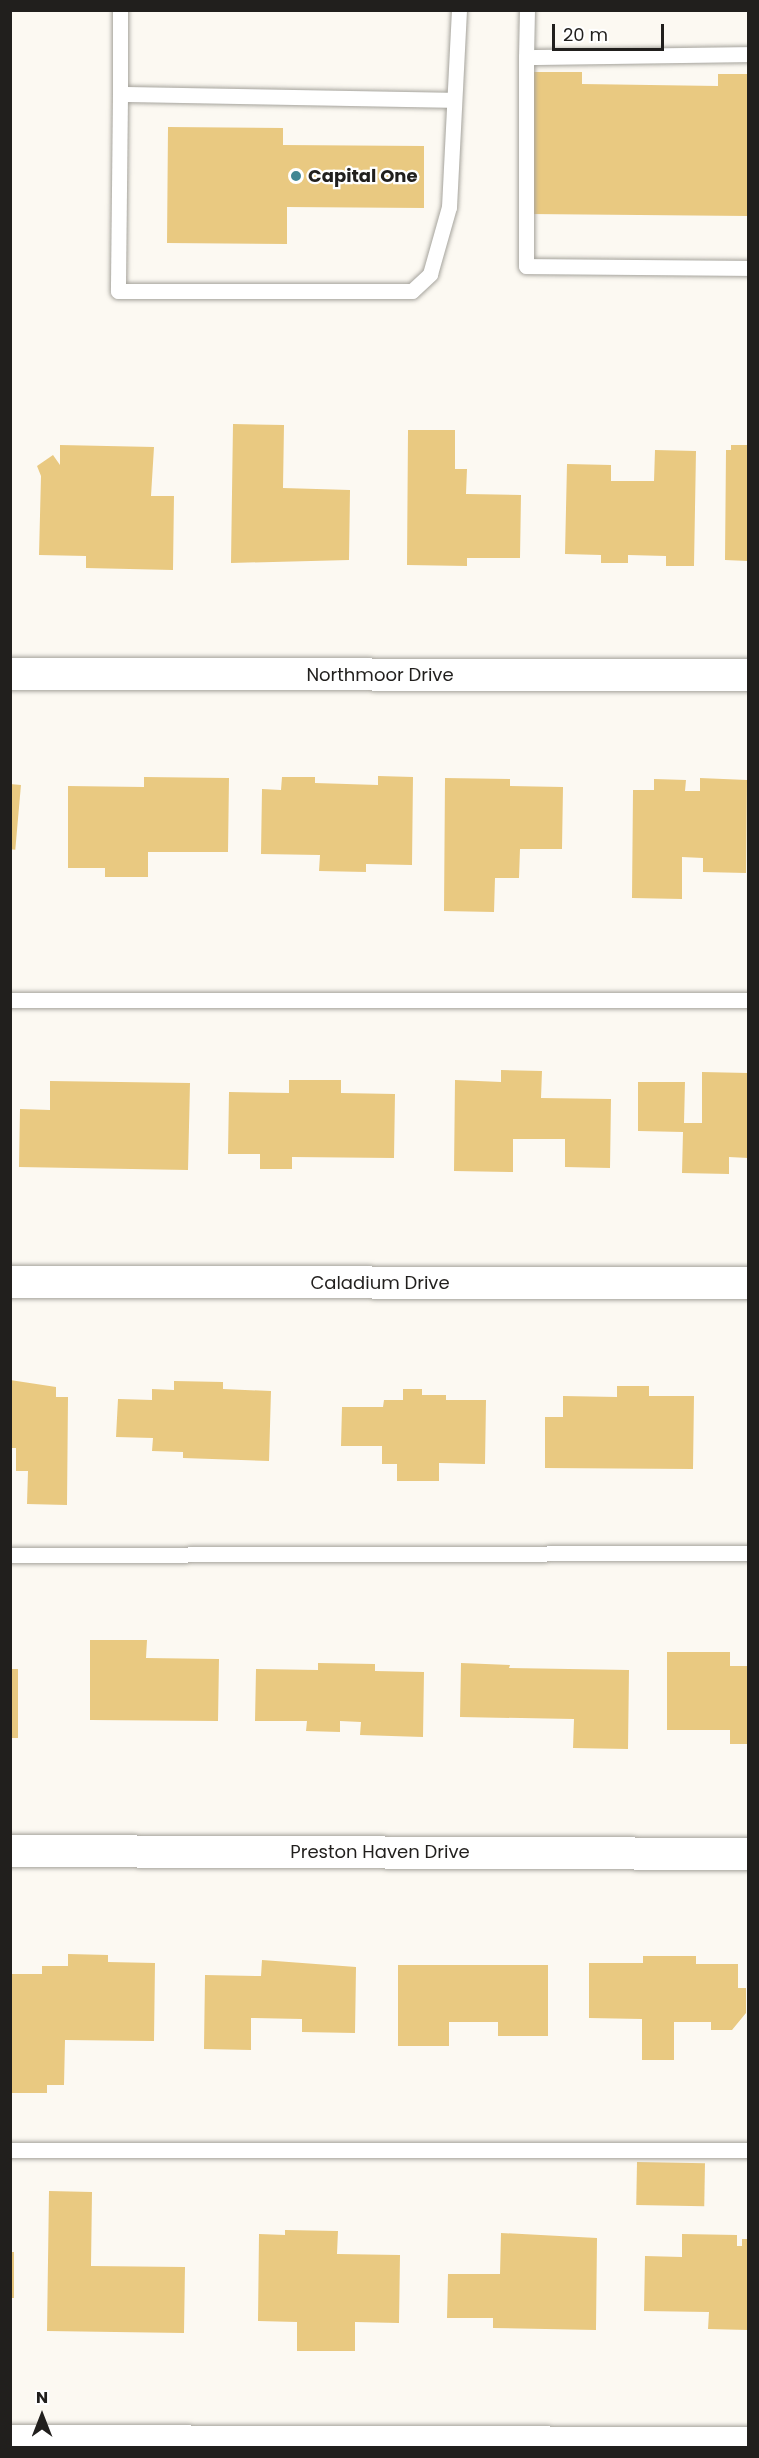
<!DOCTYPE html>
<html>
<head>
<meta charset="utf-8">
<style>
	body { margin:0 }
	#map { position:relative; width:759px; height:2458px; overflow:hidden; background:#fcf9f2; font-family:Poppins,sans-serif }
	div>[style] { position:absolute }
	.building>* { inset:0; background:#e9c981; transform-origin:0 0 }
	.roads { filter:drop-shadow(0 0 2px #a5a39c) drop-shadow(0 0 2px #a5a39c) }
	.lane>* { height:15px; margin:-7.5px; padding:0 7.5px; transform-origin:7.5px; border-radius:7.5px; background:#fff }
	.street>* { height:32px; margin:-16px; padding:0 16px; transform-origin:16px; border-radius:16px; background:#fff }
	.dots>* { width:16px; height:16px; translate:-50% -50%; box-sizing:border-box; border:3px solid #fff; border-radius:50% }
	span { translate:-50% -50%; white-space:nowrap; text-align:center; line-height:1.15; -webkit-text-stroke:4.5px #fff; paint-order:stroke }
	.poi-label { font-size:18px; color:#211f1d; font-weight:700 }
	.left { translate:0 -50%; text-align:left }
	.street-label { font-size:18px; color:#211f1d }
	.frame { position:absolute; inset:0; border:12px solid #211f1d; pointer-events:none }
	.north { position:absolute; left:12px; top:2386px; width:60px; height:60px; -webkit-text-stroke:4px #fff; paint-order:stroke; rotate:0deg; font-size:16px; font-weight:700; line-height:24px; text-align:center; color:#211f1d }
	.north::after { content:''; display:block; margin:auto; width:21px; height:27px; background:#211f1d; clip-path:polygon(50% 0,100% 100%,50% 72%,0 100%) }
	.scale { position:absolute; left:552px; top:24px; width:112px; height:27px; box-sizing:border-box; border:3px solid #211f1d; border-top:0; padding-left:8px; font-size:18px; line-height:21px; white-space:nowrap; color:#211f1d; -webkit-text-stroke:4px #fff; paint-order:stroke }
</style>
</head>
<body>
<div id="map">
	<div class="building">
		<i style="clip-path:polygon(532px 72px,582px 72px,582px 84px,718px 86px,718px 74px,748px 74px,748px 216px,530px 214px)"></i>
		<i style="clip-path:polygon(168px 127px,283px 128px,283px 145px,424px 146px,424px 208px,287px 207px,287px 244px,167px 243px)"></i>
		<i style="clip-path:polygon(233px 424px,284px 425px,283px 488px,350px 490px,349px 560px,231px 563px)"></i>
		<i style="clip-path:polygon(408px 430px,455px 430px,455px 469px,467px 469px,466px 494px,521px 495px,520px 558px,467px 558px,467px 566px,407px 565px)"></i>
		<i style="clip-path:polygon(60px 445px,154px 447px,151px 496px,174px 496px,173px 570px,86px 568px,86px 556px,39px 555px,41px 476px,37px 466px,53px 455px,60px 465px)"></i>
		<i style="clip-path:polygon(731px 445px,748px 445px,748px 561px,725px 560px,726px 450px,731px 450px)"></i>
		<i style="clip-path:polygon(655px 450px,696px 451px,694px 566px,666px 566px,666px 556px,628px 555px,628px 563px,601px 563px,601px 555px,565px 554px,567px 464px,611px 465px,611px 481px,654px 481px)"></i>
		<i style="clip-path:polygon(378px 776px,413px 777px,412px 865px,366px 864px,366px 872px,319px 871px,320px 855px,261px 854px,262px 789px,281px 790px,282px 777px,315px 777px,315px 783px,378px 785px)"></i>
		<i style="clip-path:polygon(144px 777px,229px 778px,228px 852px,148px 852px,148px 877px,105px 877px,105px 868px,68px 868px,68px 786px,144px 787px)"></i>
		<i style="clip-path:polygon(445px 778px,510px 779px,510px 786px,563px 787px,562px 849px,520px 849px,519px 878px,495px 878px,494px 912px,444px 911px)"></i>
		<i style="clip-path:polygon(700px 778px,747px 780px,746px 873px,703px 872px,703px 858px,682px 857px,682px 899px,632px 898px,633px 790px,654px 790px,654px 779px,686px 780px,685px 791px,700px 791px)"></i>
		<i style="left:10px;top:784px;width:11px;height:65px;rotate:5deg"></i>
		<i style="clip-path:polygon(501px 1070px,542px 1071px,541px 1098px,611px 1099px,610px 1168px,565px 1167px,565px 1139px,513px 1139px,513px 1172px,454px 1171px,455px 1080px,501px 1082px)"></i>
		<i style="clip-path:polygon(702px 1072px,748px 1073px,748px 1158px,729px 1157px,729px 1174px,682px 1173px,683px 1132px,638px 1131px,638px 1082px,685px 1082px,684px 1123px,702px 1123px)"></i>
		<i style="clip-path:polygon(289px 1080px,341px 1080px,341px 1093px,395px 1094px,394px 1158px,292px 1157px,292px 1169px,260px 1169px,260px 1154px,228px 1154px,229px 1092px,289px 1093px)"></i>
		<i style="clip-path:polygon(50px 1081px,190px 1083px,188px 1170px,19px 1167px,20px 1109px,50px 1110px)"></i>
		<i style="clip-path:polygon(10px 1380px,56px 1387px,56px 1397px,68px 1397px,67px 1505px,27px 1504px,28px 1471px,16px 1471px,16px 1448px,10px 1448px)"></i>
		<i style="clip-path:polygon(174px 1381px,223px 1382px,223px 1389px,271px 1391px,269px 1461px,183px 1458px,183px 1452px,152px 1451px,153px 1438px,116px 1437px,118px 1399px,152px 1400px,152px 1389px,174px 1390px)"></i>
		<i style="clip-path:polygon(617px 1386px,649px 1386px,649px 1396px,694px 1396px,693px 1469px,545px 1468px,545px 1417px,563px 1417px,563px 1396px,617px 1397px)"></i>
		<i style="clip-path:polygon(403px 1389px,422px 1389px,422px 1395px,446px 1395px,446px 1400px,486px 1400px,485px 1464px,439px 1463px,439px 1481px,397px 1481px,397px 1464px,382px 1464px,382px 1446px,341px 1446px,342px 1407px,383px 1407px,384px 1400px,403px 1400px)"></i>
		<i style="clip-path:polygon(90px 1640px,147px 1640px,146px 1658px,219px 1659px,218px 1721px,90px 1720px)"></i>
		<i style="clip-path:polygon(667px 1652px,730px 1652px,730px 1666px,748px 1666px,748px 1744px,730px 1744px,730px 1730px,667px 1730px)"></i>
		<i style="clip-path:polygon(318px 1663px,375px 1664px,375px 1671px,424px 1672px,423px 1737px,360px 1735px,361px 1722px,340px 1721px,340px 1732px,306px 1731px,307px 1721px,255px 1721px,256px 1669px,318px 1670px)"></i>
		<i style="clip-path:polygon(461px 1663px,510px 1665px,509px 1668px,629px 1670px,628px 1749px,573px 1748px,574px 1719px,460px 1717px)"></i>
		<i style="left:10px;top:1669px;width:8px;height:69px"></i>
		<i style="clip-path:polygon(68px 1954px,108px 1955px,108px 1962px,155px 1963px,154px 2041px,65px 2040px,64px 2085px,47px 2085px,47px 2093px,10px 2093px,10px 1974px,42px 1974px,42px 1966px,68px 1966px)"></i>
		<i style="clip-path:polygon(643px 1956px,696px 1956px,696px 1964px,738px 1964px,738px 1988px,746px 1988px,746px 2013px,732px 2030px,711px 2030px,711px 2022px,674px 2022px,674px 2060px,642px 2060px,642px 2019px,589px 2018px,589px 1963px,643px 1963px)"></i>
		<i style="clip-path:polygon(262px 1960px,356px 1967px,355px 2033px,302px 2032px,302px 2019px,251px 2018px,251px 2050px,204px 2049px,205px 1975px,261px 1976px)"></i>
		<i style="clip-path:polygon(398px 1965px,548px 1965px,548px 2036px,498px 2036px,498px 2022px,449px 2022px,449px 2046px,398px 2046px)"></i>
		<i style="left:637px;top:2162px;width:68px;height:43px;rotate:1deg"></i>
		<i style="clip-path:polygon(49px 2191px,92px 2192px,91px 2266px,185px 2267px,184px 2333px,47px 2331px)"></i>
		<i style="clip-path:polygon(285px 2230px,338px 2231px,337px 2254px,400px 2255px,399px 2323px,355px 2322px,355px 2351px,297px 2351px,297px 2322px,258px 2321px,259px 2234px,285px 2235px)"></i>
		<i style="clip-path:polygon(501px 2233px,597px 2238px,596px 2330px,493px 2328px,493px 2318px,447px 2318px,448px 2274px,500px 2274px)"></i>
		<i style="clip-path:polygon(682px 2234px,737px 2235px,737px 2246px,742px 2246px,742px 2239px,748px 2239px,748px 2330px,708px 2329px,709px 2312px,644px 2311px,645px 2256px,682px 2257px)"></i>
		<i style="left:10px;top:2252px;width:4px;height:46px"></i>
	</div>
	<div class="roads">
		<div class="lane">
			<i style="left:120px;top:10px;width:84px;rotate:90deg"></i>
			<i style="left:120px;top:94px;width:334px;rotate:1deg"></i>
			<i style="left:748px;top:54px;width:222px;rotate:179.2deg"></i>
			<i style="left:526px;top:57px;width:209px;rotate:90deg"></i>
			<i style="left:526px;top:266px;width:222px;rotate:0.5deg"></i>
			<i style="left:526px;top:57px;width:47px;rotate:-88.8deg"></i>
			<i style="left:120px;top:94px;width:197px;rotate:90.6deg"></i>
			<i style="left:118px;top:291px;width:294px"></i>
			<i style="left:412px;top:291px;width:25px;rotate:-43deg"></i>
			<i style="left:430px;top:274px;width:70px;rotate:-74.2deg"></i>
			<i style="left:449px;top:207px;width:197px;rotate:-87.1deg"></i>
			<i style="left:10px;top:1000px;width:738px"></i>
			<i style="left:10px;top:1555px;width:738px;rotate:-0.16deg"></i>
			<i style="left:10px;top:2150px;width:738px"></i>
		</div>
		<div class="street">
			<i style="left:10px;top:674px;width:738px;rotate:0.08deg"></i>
			<i style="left:10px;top:1282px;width:738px;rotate:0.08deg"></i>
			<i style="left:10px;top:1851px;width:738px;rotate:0.23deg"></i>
			<i style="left:10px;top:2441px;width:738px;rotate:0.16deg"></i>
		</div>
	</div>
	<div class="dots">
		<i style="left:296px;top:176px;background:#428793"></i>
	</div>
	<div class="poi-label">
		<span class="left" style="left:308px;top:176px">Capital One</span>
	</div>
	<div class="street-label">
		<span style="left:380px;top:675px">Northmoor Drive</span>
		<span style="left:380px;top:1283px">Caladium Drive</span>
		<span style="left:380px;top:1852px">Preston Haven Drive</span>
	</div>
	<div class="frame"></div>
	<div class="north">N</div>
	<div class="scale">20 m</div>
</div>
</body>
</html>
